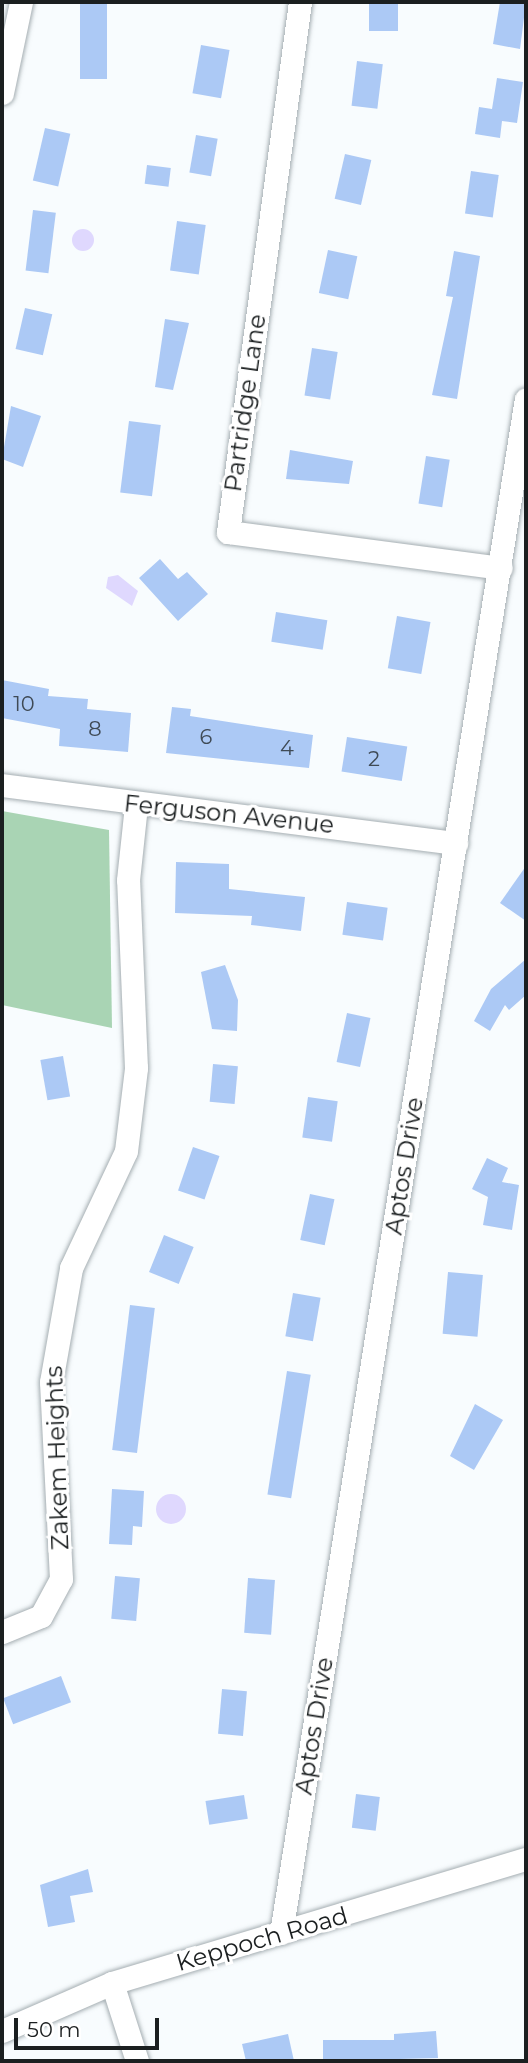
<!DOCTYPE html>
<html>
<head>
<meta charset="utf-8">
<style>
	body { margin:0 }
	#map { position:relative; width:528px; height:2063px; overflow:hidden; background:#f8fcfe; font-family:Montserrat,sans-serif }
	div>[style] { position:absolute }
	.green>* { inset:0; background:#a9d4b4 }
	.water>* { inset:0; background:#dfd8fe }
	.round { border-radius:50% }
	.building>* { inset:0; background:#acc9f5; transform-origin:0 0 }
	.roads { filter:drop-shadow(0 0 2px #a5aeb2) drop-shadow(0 0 2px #a5aeb2) }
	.minor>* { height:23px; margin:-11.5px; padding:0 11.5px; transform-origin:11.5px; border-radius:11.5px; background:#fff }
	span { translate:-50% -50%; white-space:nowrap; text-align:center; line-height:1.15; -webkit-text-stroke:6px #fff; paint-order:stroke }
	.number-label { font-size:21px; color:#3f4a55 }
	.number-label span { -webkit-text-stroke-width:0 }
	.street-label { font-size:24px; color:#1b1f20 }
	.frame { position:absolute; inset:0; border:4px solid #1b1f20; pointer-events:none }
	.scale { position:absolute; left:14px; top:2018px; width:145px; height:32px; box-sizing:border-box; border:4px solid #1b1f20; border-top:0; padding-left:9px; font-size:21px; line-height:24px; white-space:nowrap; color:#1b1f20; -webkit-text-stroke:5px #fff; paint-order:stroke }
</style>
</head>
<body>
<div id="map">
	<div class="green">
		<i style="clip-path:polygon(2px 811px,109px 830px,112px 1028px,2px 1005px)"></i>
	</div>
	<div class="water">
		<i class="round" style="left:72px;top:229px;width:22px;height:22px"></i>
		<i style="clip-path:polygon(118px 575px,138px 591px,132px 606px,106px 588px,108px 577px)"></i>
		<i class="round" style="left:156px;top:1494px;width:30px;height:30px"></i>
	</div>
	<div class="building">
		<i style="left:80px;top:2px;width:27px;height:77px"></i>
		<i style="left:369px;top:2px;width:29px;height:29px"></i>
		<i style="clip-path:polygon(500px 2px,526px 2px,520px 49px,493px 44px)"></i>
		<i style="left:201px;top:45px;width:29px;height:49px;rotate:10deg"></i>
		<i style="left:357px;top:61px;width:26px;height:45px;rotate:7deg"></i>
		<i style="clip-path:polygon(497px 78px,523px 82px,517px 123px,502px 121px,500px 138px,475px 134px,479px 107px,492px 109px)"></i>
		<i style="left:45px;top:128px;width:26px;height:54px;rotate:13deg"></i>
		<i style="left:196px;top:135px;width:22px;height:38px;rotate:10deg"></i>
		<i style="left:345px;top:154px;width:27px;height:46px;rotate:13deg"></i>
		<i style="left:147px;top:165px;width:24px;height:19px;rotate:7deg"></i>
		<i style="left:471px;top:171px;width:28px;height:43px;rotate:8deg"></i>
		<i style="left:33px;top:210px;width:23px;height:61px;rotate:7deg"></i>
		<i style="left:177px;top:221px;width:29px;height:50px;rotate:8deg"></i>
		<i style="left:328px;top:250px;width:30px;height:44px;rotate:12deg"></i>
		<i style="clip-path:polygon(454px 251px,480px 256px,457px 399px,432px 395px,453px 297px,446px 296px)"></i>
		<i style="left:25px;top:308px;width:28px;height:42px;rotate:13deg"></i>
		<i style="clip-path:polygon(165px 319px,189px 323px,173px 390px,155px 387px)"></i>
		<i style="left:312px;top:348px;width:26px;height:48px;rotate:9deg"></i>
		<i style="clip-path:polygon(11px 406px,41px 416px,23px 467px,2px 459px)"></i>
		<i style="left:129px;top:421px;width:32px;height:72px;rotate:7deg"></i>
		<i style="clip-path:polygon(290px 450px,353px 461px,349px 484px,286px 479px)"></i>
		<i style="left:426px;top:456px;width:24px;height:48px;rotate:9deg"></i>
		<i style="clip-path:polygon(160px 559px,178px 579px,187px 572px,208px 594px,178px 621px,139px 578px)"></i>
		<i style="left:276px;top:612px;width:52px;height:30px;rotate:9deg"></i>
		<i style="left:397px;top:616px;width:34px;height:53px;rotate:10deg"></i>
		<i style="clip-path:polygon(2px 680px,49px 689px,48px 696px,88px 699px,87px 709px,131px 713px,128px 752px,59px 746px,60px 729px,2px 718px)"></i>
		<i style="clip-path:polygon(172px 707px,191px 709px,190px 716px,313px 735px,309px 768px,166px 753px)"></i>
		<i style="left:347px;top:737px;width:61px;height:35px;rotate:9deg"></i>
		<i style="clip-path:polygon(176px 862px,229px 864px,229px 889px,305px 897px,301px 931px,251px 925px,252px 916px,175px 913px)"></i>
		<i style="clip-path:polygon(526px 866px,526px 921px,500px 903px)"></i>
		<i style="left:347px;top:902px;width:41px;height:33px;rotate:8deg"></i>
		<i style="clip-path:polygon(526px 959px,526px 995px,509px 1010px,505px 1005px,490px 1031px,474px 1021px,491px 989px)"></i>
		<i style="clip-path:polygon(225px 965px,238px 1000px,237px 1031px,212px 1029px,201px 972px)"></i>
		<i style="left:347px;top:1013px;width:24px;height:50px;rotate:12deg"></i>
		<i style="left:63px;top:1056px;width:41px;height:23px;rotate:80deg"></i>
		<i style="left:213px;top:1064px;width:25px;height:38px;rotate:5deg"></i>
		<i style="left:308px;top:1097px;width:30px;height:41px;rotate:8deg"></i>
		<i style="left:193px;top:1147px;width:28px;height:46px;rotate:19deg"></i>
		<i style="clip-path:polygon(487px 1158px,508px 1168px,502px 1182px,519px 1185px,512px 1230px,483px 1225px,488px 1197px,472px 1189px)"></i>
		<i style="left:310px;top:1194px;width:25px;height:47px;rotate:12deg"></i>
		<i style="left:164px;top:1235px;width:32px;height:40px;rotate:22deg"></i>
		<i style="left:448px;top:1272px;width:35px;height:62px;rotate:5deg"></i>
		<i style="left:293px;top:1293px;width:28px;height:44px;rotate:10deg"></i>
		<i style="left:130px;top:1305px;width:25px;height:146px;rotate:7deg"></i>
		<i style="left:287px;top:1371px;width:24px;height:125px;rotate:9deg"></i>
		<i style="clip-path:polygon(475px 1404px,503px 1420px,474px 1470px,450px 1456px)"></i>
		<i style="clip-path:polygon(112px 1489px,144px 1491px,142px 1527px,133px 1526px,132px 1545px,109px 1544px)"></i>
		<i style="left:115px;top:1576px;width:25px;height:43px;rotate:5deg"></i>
		<i style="left:248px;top:1578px;width:27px;height:55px;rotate:4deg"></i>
		<i style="left:61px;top:1676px;width:28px;height:62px;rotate:69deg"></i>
		<i style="left:222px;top:1689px;width:25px;height:45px;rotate:5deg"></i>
		<i style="left:356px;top:1794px;width:24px;height:34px;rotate:7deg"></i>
		<i style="left:244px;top:1795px;width:24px;height:39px;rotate:81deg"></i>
		<i style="clip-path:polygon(88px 1869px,93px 1892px,70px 1896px,75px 1922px,48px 1927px,40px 1885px)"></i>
		<i style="clip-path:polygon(436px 2031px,438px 2058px,323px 2061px,323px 2040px,394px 2040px,394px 2034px)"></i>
		<i style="clip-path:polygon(288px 2034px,294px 2061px,246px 2061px,242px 2044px)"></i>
	</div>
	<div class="roads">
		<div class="minor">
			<i style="left:300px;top:2px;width:535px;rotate:97.74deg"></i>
			<i style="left:228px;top:532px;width:275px;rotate:7.5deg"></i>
			<i style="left:2px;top:93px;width:93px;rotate:-78.2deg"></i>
			<i style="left:2px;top:785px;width:458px;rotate:7.3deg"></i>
			<i style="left:2px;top:1632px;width:42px;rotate:-22.3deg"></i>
			<i style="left:41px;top:1616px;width:42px;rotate:-61.6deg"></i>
			<i style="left:61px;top:1579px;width:197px;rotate:-92.9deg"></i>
			<i style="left:51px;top:1382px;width:116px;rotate:-80deg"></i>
			<i style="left:71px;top:1268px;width:129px;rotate:-64.8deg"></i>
			<i style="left:126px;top:1151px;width:84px;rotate:-83.1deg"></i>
			<i style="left:136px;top:1068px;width:188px;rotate:-92.4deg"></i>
			<i style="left:128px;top:880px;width:75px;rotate:-83.9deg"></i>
			<i style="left:281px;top:1933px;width:1553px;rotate:-80.93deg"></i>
			<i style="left:112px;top:1983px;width:82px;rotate:72.2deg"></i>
			<i style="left:2px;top:2031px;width:120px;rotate:-23.6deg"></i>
			<i style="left:112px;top:1983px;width:432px;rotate:-16.7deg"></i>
		</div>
	</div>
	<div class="number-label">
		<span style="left:24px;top:704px">10</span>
		<span style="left:95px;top:729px">8</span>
		<span style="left:206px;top:737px">6</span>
		<span style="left:287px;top:748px">4</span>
		<span style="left:374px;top:759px">2</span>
	</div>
	<div class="street-label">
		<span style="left:245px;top:403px;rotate:-82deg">Partridge Lane</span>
		<span style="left:229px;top:814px;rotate:6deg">Ferguson Avenue</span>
		<span style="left:404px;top:1166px;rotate:-81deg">Aptos Drive</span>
		<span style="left:57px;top:1458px;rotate:-92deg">Zakem Heights</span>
		<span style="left:314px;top:1726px;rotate:-81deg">Aptos Drive</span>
		<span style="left:262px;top:1939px;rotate:-16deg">Keppoch Road</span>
	</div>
	<div class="frame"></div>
	<div class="scale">50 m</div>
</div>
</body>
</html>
